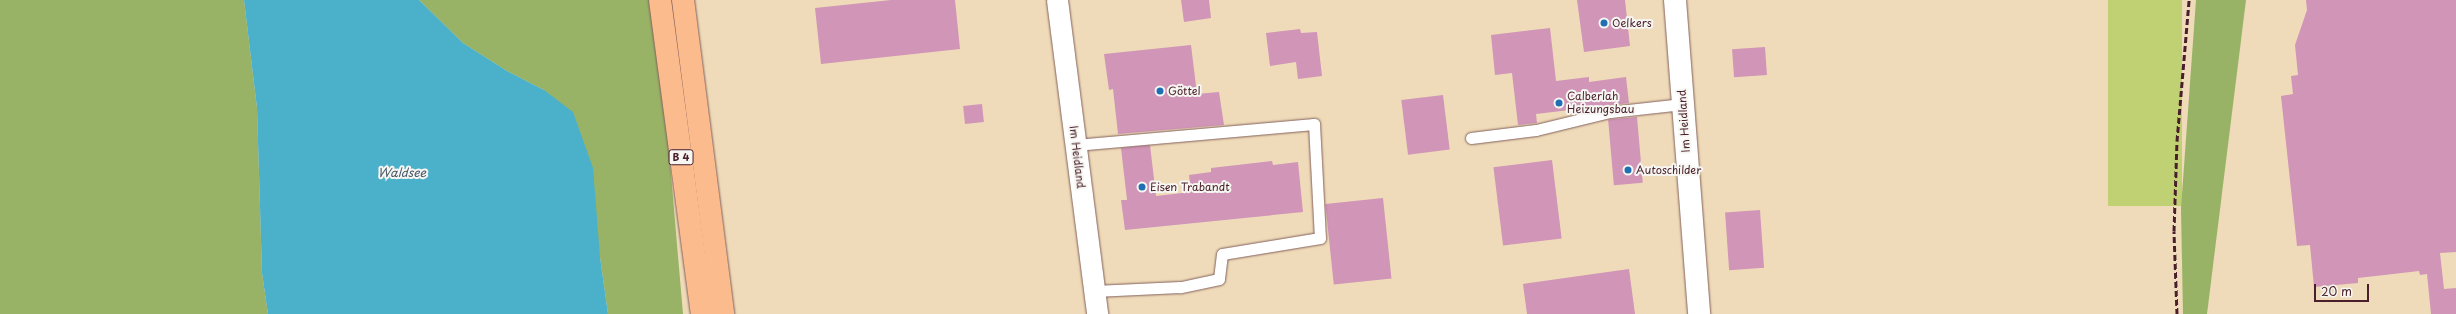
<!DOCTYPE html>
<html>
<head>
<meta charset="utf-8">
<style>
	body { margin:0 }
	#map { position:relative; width:2456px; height:314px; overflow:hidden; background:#efdbb9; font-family:"Playpen Sans",sans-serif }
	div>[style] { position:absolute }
	.green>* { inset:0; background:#c0d174; transform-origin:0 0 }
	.forest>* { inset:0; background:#98b366 }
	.water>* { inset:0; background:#4bb0ca }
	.building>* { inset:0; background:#d095b7; transform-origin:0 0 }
	.roads { filter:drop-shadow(0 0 1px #84615d) drop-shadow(0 0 1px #84615d) }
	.service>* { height:11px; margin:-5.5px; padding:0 5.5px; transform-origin:5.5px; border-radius:5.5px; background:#fff }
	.minor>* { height:21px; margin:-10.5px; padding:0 10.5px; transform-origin:10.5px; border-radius:10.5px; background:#fff }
	.tertiary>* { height:22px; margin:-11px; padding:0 11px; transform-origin:11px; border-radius:11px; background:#fff }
	.trunk>* { height:22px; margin:-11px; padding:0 11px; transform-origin:11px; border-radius:11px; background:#fbbb8d }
	.rail>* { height:3px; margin-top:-1.5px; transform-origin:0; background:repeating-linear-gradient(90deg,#4a1f2b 0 6px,transparent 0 9px) }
	.dots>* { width:11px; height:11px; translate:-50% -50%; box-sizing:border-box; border:2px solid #f6f6f2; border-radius:50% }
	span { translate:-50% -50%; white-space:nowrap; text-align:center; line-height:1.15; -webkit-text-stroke:4px #f6f6f2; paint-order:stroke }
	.shield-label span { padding:1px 3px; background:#f6f6f2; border:1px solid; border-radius:3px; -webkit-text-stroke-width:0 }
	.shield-label { font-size:10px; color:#4a1f2b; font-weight:700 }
	.poi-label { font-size:11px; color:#4a1f2b }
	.left { translate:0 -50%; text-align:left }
	.street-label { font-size:11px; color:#4a1f2b }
	.water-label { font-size:12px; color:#4a596b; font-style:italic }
	.scale { position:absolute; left:2314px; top:284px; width:55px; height:18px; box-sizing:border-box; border:2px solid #4a1f2b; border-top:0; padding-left:5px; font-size:12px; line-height:14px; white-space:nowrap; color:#4a1f2b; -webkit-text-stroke:3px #f6f6f2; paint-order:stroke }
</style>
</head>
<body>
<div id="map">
	<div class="green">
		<i style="left:2108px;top:0;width:74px;height:206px"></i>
	</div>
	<div class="forest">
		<i style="clip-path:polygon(0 0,244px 0,257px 108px,262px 273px,268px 314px,0 314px)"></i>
		<i style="clip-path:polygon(419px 0,656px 0,683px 314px,608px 314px,600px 257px,544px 90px,507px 71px,463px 43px)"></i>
		<i style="clip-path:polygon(2196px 0,2246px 0,2207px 314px,2183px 314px,2181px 208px)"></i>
	</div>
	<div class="water">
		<i style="clip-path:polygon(244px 0,419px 0,463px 43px,507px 71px,544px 90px,573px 112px,593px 168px,600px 257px,608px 314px,268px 314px,262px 273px,257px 108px)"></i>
	</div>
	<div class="building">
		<i style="clip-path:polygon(891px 0,955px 0,960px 49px,821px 64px,815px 8px)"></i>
		<i style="clip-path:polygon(1181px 0,1209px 0,1211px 18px,1184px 22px)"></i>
		<i style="clip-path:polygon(1577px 0,1625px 0,1630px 46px,1584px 52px)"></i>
		<i style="clip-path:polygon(2306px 0,2456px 0,2456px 252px,2440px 253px,2444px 289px,2456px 288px,2456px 314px,2431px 314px,2427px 274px,2420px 275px,2419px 271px,2358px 278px,2358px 283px,2314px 287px,2310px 245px,2297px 246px,2281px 96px,2293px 94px,2291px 76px,2298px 75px,2295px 45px,2307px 10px)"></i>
		<i style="clip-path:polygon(1550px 28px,1556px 81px,1589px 77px,1589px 82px,1626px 77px,1629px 103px,1536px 114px,1537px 123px,1518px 125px,1512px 73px,1495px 75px,1491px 35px)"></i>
		<i style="clip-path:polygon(1300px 29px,1301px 33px,1317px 32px,1322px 76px,1298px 79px,1296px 62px,1270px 66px,1266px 33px)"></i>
		<i style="clip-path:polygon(1191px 45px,1197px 94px,1219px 92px,1224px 125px,1118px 134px,1113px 89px,1109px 90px,1104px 54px)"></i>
		<i style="left:1765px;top:47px;width:28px;height:33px;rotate:86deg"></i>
		<i style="left:1443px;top:95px;width:55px;height:42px;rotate:83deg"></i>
		<i style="left:982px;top:104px;width:18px;height:19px;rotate:84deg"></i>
		<i style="left:1637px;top:117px;width:66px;height:29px;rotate:85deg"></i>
		<i style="clip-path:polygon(1150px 145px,1156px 196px,1191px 192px,1189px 175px,1211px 172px,1211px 168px,1272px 161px,1273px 165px,1298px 162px,1303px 212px,1125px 230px,1121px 200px,1127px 200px,1121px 148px)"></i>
		<i style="left:1552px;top:160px;width:79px;height:59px;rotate:83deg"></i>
		<i style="left:1383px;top:198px;width:81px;height:58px;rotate:84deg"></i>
		<i style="left:1760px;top:210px;width:58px;height:35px;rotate:86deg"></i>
		<i style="clip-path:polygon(1629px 269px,1635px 314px,1527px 314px,1523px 284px)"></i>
	</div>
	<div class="roads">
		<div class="service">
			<i style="left:1471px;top:138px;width:65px;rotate:-7deg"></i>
			<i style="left:1536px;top:130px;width:76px;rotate:-13.7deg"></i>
			<i style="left:1610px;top:112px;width:73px;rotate:-6.3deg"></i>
			<i style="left:1075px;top:145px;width:240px;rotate:-5deg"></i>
			<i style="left:1314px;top:124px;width:114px;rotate:87deg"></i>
			<i style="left:1320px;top:238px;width:99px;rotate:170.7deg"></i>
			<i style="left:1222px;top:254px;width:25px;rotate:97deg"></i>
			<i style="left:1219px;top:279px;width:40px;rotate:168deg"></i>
			<i style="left:1180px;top:287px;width:86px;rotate:177.3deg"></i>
		</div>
		<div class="minor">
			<i style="left:1057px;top:0;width:317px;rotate:82.7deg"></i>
		</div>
		<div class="tertiary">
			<i style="left:1675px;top:0;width:315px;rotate:85.6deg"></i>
		</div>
		<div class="trunk">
			<i style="left:660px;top:0;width:317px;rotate:82.4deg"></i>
			<i style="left:683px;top:0;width:317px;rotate:82.7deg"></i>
		</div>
	</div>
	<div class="rail">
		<i style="left:2177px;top:314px;width:83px;rotate:-92.1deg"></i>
		<i style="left:2174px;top:231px;width:90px;rotate:-88.1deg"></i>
		<i style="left:2177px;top:141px;width:142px;rotate:-85.1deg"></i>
	</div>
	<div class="dots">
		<i style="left:1604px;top:23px;background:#1f6fb2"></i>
		<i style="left:1160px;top:91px;background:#1f6fb2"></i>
		<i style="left:1559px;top:103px;background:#1f6fb2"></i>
		<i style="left:1628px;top:170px;background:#1f6fb2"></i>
		<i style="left:1142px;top:187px;background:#1f6fb2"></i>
	</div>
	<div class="shield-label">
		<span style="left:681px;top:157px">B 4</span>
	</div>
	<div class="poi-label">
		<span class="left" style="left:1612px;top:23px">Oelkers</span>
		<span class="left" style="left:1168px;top:91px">Göttel</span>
		<span class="left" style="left:1567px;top:103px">Calberlah<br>Heizungsbau</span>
		<span class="left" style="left:1636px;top:170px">Autoschilder</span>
		<span class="left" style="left:1150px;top:187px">Eisen Trabandt</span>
	</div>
	<div class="street-label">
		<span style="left:1684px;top:121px;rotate:-94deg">Im Heidland</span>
		<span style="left:1077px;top:157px;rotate:83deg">Im Heidland</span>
	</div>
	<div class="water-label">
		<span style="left:402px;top:173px">Waldsee</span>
	</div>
	<div class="scale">20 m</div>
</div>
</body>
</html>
